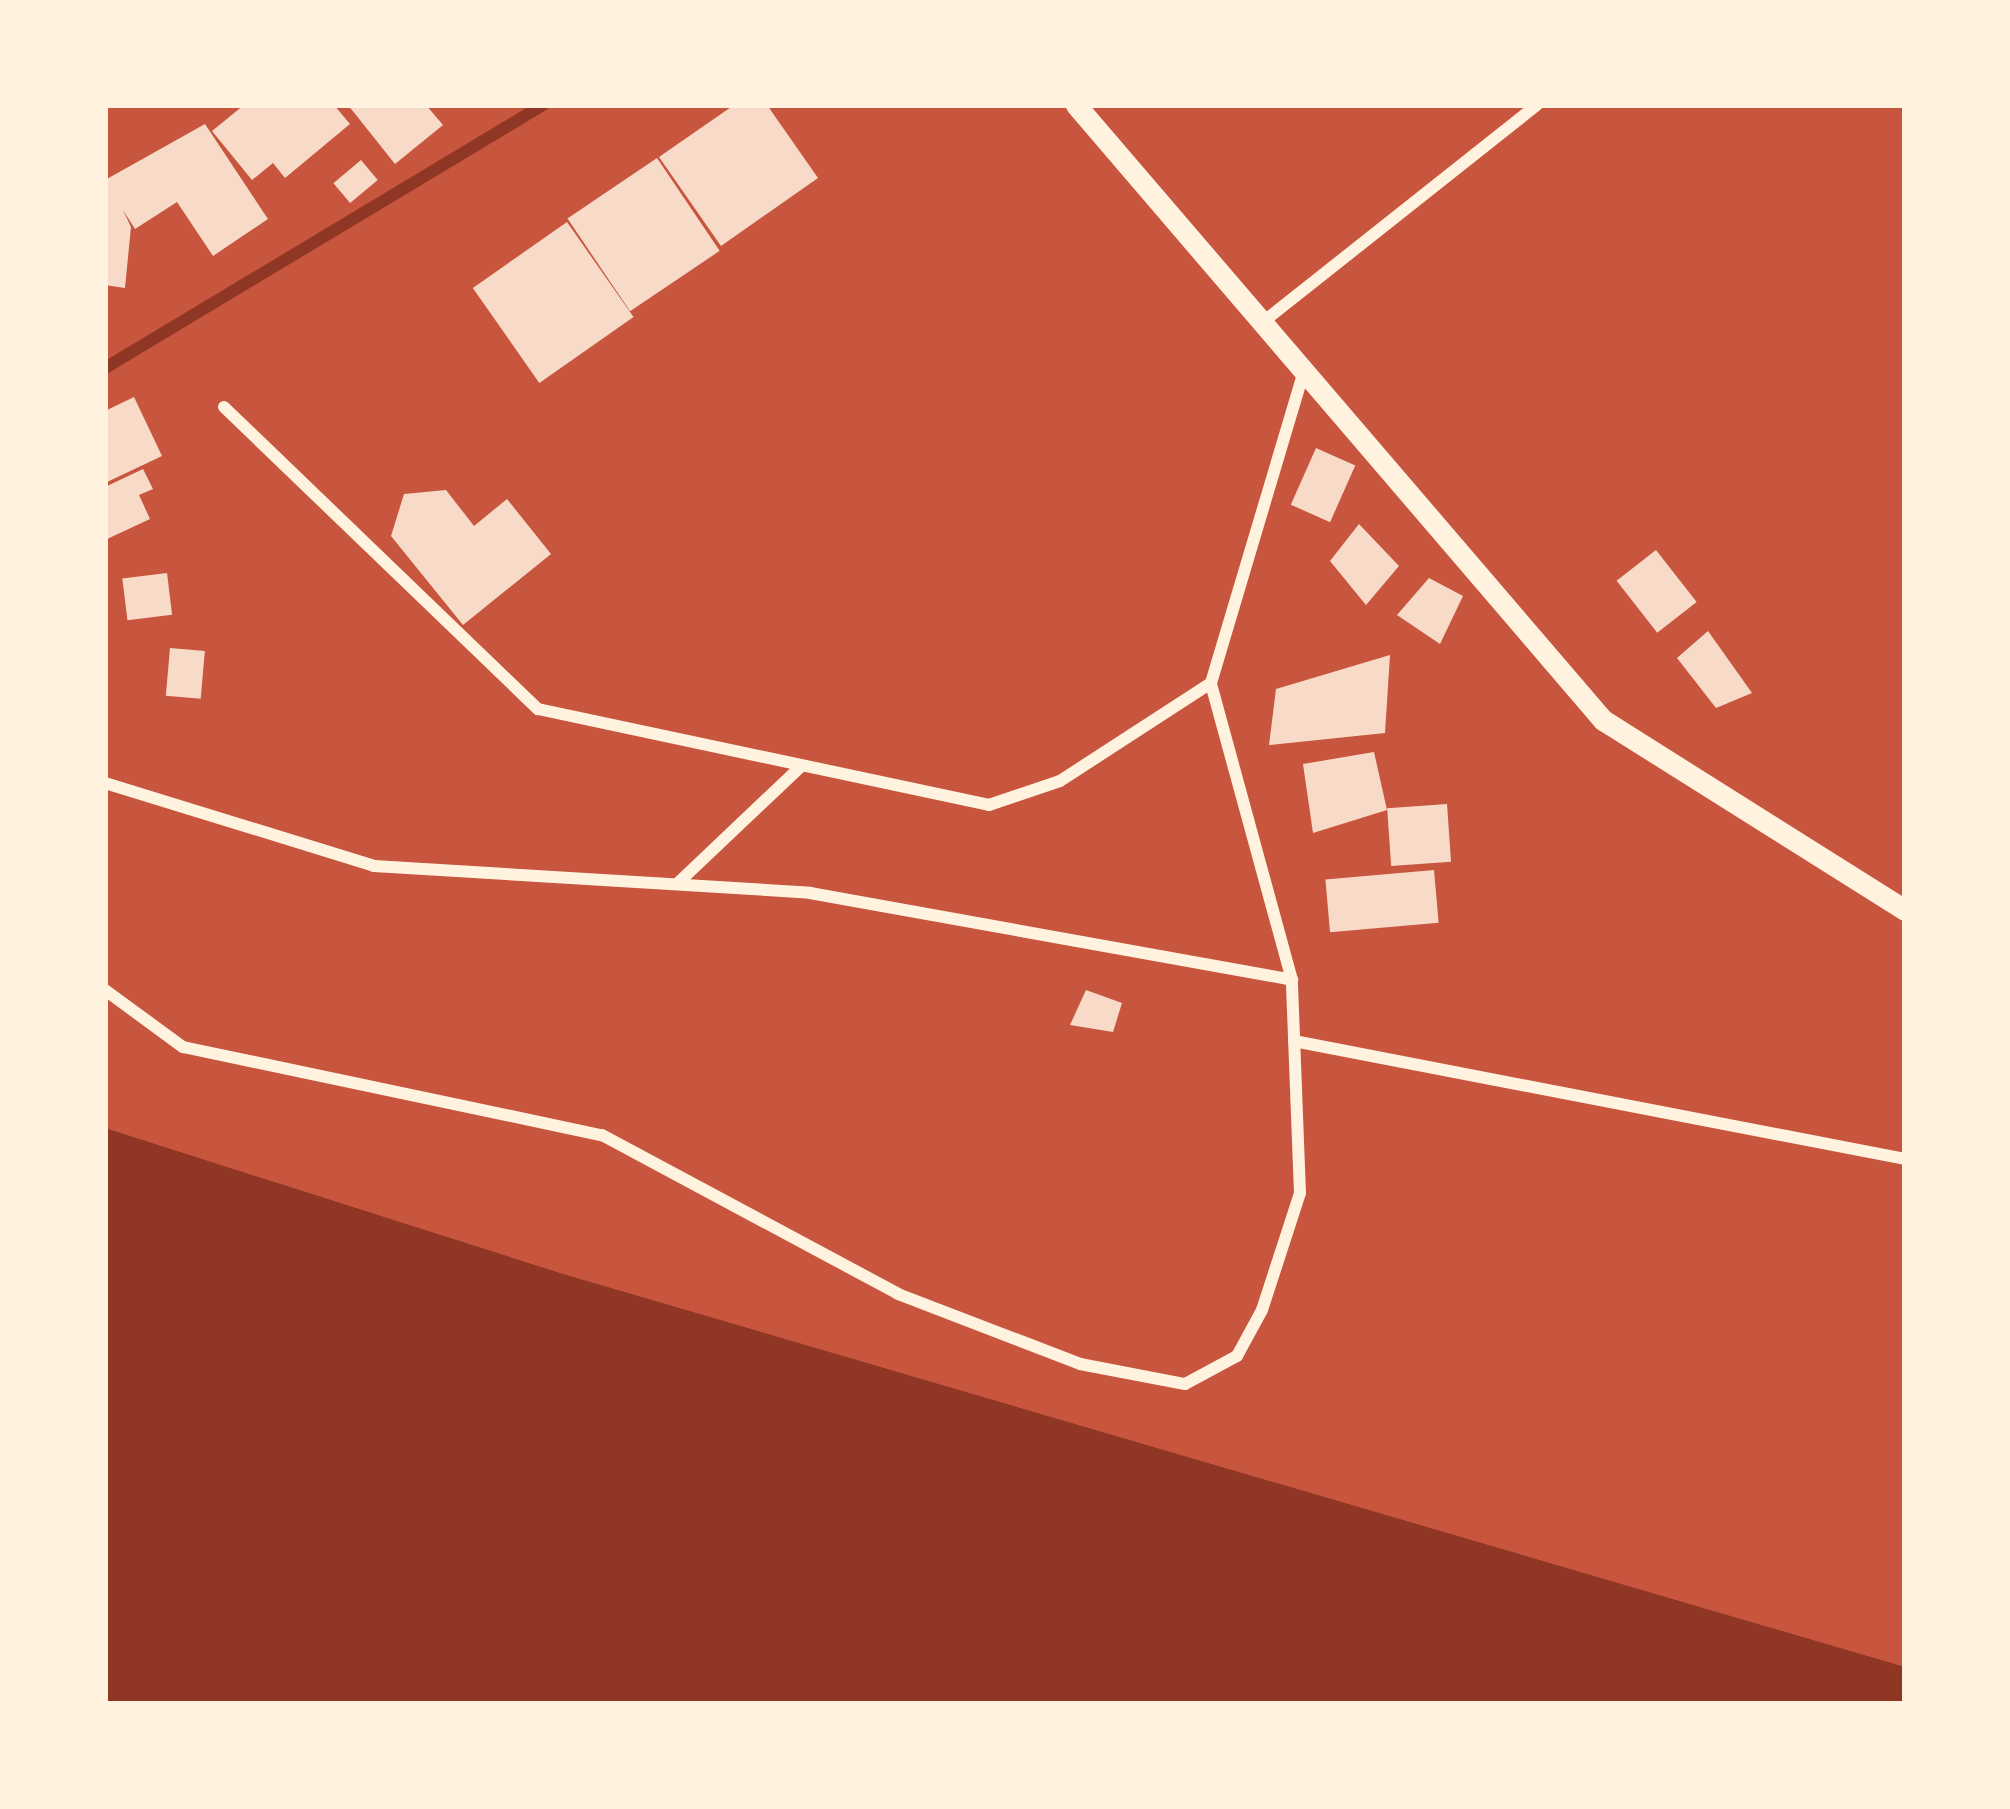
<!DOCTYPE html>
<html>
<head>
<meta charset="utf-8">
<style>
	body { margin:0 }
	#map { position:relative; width:2010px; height:1809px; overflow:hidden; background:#c8553d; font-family:Roboto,sans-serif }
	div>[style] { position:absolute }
	.water>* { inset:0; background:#8f3625 }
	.stream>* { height:12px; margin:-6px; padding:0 6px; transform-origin:6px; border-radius:6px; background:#8f3625 }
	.building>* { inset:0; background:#f7dbc8; transform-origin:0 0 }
	.minor>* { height:12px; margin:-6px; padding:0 6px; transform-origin:6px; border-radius:6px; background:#fff3e0 }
	.tertiary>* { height:21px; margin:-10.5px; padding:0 10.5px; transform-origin:10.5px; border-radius:10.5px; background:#fff3e0 }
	span { translate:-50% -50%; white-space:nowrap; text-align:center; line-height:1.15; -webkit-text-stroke:9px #fff3e0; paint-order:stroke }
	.frame { position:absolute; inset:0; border:108px solid #fff3e0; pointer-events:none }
</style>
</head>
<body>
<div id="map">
	<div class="water">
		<i style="clip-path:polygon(105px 1128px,563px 1274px,1905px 1667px,1905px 1704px,105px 1704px)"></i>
	</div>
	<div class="stream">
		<i style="left:105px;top:368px;width:511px;rotate:-30.98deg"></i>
	</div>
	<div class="building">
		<i style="clip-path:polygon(244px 105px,334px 105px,350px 124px,285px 178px,273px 163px,252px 180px,212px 131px)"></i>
		<i style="clip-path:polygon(348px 105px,426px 105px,443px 125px,395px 164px)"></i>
		<i style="clip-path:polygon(734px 105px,767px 105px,818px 178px,721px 246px,659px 157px)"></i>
		<i style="clip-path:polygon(205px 124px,268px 219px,213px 256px,177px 202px,135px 229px,123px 210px,131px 227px,125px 288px,105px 285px,105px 180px)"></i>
		<i style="left:657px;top:158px;width:112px;height:108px;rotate:56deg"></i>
		<i style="left:361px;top:160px;width:26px;height:36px;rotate:50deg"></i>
		<i style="left:567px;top:222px;width:116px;height:115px;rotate:55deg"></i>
		<i style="clip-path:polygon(134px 397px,162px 456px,105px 483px,105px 411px)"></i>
		<i style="left:1316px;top:448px;width:43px;height:62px;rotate:24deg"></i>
		<i style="clip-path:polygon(143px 469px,153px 489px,139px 495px,150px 519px,105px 540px,105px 487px)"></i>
		<i style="clip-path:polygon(446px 490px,474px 526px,507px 499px,551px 554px,463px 625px,391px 536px,404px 494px)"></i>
		<i style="clip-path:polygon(1359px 524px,1399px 566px,1366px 605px,1330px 561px)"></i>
		<i style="left:1656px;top:550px;width:66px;height:50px;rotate:52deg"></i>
		<i style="left:167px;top:573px;width:42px;height:45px;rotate:83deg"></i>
		<i style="clip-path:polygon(1429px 578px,1463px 596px,1440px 644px,1397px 615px)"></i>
		<i style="clip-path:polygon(1708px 631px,1752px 693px,1716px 708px,1677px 658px)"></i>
		<i style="left:170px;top:648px;width:35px;height:48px;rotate:5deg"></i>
		<i style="clip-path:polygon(1390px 655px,1385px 733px,1269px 745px,1276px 689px)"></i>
		<i style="clip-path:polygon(1374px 752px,1387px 810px,1313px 833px,1303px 764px)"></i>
		<i style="left:1447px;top:804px;width:58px;height:60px;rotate:86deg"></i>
		<i style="left:1434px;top:870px;width:53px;height:109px;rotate:85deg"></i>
		<i style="clip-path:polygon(1086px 990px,1122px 1003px,1113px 1032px,1070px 1025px)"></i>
	</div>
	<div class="minor">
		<i style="left:1263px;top:322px;width:350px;rotate:-38.4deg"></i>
		<i style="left:224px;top:407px;width:436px;rotate:43.9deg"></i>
		<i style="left:538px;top:709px;width:461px;rotate:12deg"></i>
		<i style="left:989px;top:805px;width:75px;rotate:-18.7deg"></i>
		<i style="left:1060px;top:781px;width:180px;rotate:-33deg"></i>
		<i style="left:105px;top:783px;width:282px;rotate:17.1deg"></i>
		<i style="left:374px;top:866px;width:437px;rotate:3.5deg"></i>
		<i style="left:810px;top:893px;width:490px;rotate:10.2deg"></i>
		<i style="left:679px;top:882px;width:167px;rotate:-43.5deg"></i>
		<i style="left:105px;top:990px;width:97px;rotate:36.2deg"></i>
		<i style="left:183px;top:1047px;width:428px;rotate:11.9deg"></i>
		<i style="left:602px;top:1135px;width:336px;rotate:28.2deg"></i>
		<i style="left:898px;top:1294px;width:195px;rotate:21deg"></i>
		<i style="left:1080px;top:1364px;width:107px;rotate:10.8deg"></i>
		<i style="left:1185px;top:1384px;width:59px;rotate:-28.3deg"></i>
		<i style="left:1237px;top:1356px;width:52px;rotate:-61.5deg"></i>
		<i style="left:1262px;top:1310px;width:123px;rotate:-72deg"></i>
		<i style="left:1300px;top:1193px;width:213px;rotate:-92.2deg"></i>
		<i style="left:1292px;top:980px;width:308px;rotate:-105.3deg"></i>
		<i style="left:1211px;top:683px;width:325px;rotate:-73.4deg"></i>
		<i style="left:1294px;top:1041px;width:622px;rotate:10.93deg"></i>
	</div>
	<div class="tertiary">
		<i style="left:1076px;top:105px;width:810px;rotate:49.41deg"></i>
		<i style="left:1603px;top:720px;width:357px;rotate:32.2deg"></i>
	</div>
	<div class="frame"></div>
</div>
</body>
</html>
